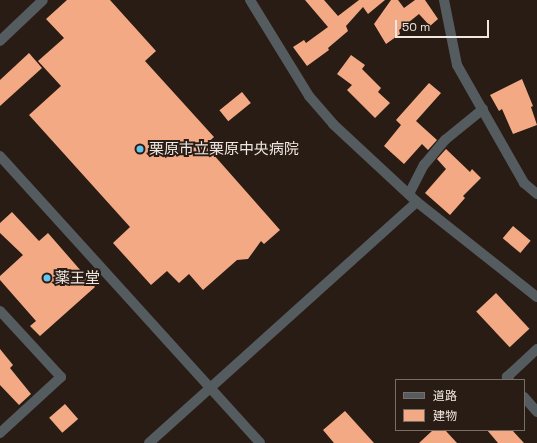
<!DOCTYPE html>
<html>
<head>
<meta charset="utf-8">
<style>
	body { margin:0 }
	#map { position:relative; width:537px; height:443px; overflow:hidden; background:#291c15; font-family:"Space Grotesk","Noto Sans JP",sans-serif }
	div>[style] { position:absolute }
	.building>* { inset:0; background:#f3aa84; transform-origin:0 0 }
	.minor>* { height:10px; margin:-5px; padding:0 5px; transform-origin:5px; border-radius:5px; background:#555c60 }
	.tertiary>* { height:10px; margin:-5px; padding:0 5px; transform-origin:5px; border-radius:5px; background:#555c60 }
	.dots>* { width:11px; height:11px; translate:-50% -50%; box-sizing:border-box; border:2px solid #291c15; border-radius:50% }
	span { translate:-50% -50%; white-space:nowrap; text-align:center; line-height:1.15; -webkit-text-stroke:4px #291c15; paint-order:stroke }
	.poi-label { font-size:15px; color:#f0e7e2 }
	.left { translate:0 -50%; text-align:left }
	.legend { position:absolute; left:395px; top:379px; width:130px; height:52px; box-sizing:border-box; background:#291c15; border:1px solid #796d67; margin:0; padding:5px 7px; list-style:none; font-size:12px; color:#f0e7e2 }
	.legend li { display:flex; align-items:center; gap:8px; height:20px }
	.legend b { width:20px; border:1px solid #796d67 }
	.scale { position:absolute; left:395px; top:20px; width:94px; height:18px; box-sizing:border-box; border:2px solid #f0e7e2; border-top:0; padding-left:5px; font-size:12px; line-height:14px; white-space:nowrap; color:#f0e7e2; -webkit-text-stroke:3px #291c15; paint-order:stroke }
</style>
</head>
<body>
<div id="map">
	<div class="building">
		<i style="clip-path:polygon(67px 0,110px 0,156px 51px,145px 61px,214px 137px,205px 145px,280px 230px,264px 244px,261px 241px,248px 259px,237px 260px,203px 290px,189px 274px,179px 283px,167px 271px,151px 285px,113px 243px,130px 227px,29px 115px,61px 86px,38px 61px,64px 38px,46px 19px)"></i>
		<i style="clip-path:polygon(305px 0,324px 0,338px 16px,359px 0,385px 0,368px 14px,363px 7px,346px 26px,348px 31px,328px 48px,329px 50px,307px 66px,293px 47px,304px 40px,306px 43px,328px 27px)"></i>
		<i style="clip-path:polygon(391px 0,398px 0,404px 8px,415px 0,425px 0,438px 19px,430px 26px,419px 14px,399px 30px,400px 34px,386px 44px,374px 24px)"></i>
		<i style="clip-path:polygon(29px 53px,42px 68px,0 106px,0 80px)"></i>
		<i style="clip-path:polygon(351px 55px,365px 65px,362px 69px,381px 88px,378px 92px,390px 103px,375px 118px,347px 90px,352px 85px,337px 74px)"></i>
		<i style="clip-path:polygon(522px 79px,533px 106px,531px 107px,537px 125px,513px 134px,502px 109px,499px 111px,490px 95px)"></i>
		<i style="clip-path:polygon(429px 83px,441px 93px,416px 121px,437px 140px,428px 150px,422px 144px,404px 164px,384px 146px,401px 125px,396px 120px)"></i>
		<i style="left:242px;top:92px;width:14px;height:29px;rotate:51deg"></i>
		<i style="clip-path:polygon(446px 149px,470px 172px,472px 169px,481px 178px,463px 196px,465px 198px,450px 215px,425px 193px,446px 169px,437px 159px)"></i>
		<i style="clip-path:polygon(12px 212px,39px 241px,48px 233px,95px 287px,40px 336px,30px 326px,36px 321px,0 280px,0 276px,23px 255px,0 233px,0 223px)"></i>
		<i style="left:513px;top:226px;width:23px;height:16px;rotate:40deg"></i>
		<i style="left:496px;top:293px;width:49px;height:27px;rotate:47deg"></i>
		<i style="clip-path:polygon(0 349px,13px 365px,10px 368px,31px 394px,19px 405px,0 385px)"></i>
		<i style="left:65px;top:404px;width:20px;height:21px;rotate:49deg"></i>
		<i style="clip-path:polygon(345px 411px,374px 443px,334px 443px,323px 430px)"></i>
		<i style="clip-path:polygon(433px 430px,445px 430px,457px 443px,419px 443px)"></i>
		<i style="clip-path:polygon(487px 430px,512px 430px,524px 443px,498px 443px)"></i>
	</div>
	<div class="minor">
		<i style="left:250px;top:0;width:113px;rotate:58.4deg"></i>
		<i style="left:309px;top:96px;width:37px;rotate:49deg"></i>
		<i style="left:333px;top:124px;width:115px;rotate:42.9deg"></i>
		<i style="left:417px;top:202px;width:153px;rotate:38.4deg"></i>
		<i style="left:444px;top:0;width:66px;rotate:78.7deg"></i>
		<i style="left:457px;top:65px;width:136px;rotate:60.4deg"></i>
		<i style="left:524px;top:183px;width:17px;rotate:40deg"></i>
		<i style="left:0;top:41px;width:59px;rotate:-43.6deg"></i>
		<i style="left:409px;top:194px;width:33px;rotate:-63deg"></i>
		<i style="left:424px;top:165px;width:33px;rotate:-50deg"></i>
		<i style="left:445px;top:140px;width:49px;rotate:-39.2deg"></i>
		<i style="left:0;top:311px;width:90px;rotate:47.3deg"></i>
		<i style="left:61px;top:377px;width:83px;rotate:137.4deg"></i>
		<i style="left:509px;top:380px;width:4px;rotate:-124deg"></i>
		<i style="left:507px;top:377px;width:41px;rotate:-43deg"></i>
		<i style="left:524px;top:397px;width:20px;rotate:49deg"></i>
	</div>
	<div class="tertiary">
		<i style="left:0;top:156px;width:387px;rotate:47.8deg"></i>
		<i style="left:149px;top:443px;width:360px;rotate:-42deg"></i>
	</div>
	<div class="dots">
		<i style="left:140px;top:149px;background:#65c5ef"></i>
		<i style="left:47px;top:278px;background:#65c5ef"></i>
	</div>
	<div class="poi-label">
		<span class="left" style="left:149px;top:149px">栗原市立栗原中央病院</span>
		<span class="left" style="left:55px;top:278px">薬王堂</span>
	</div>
	<ul class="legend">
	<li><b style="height:5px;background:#555c60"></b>道路</li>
	<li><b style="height:11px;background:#f3aa84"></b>建物</li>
	</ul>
	<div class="scale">50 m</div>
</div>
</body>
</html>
